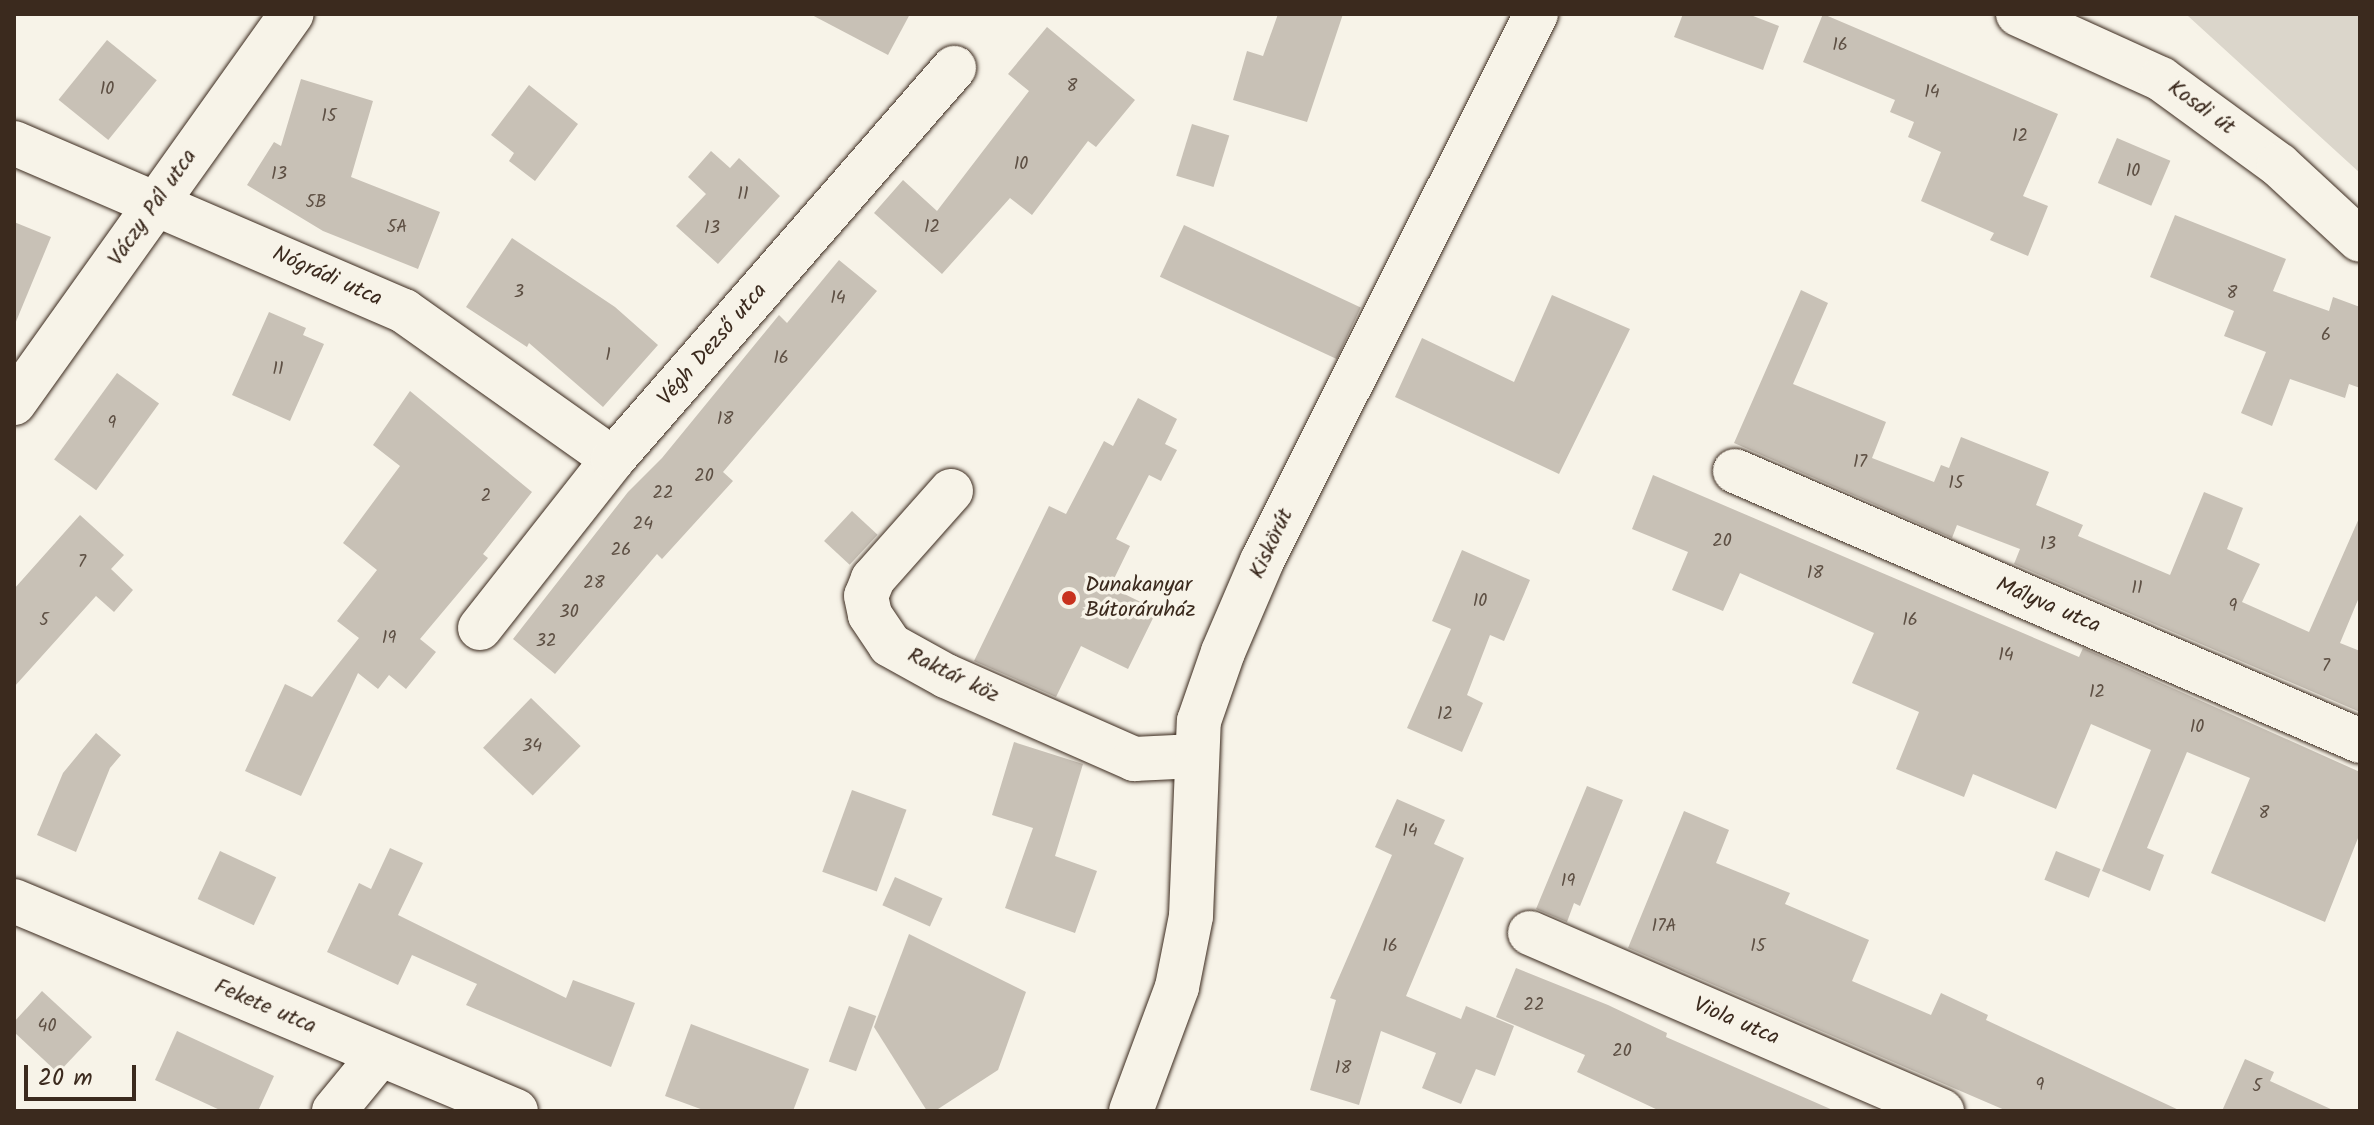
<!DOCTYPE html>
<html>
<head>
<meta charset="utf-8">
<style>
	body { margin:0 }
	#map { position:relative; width:2374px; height:1125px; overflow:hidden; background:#f7f3e8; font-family:Kalam,sans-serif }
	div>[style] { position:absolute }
	.green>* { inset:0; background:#dbd6cb }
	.building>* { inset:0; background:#c8c1b6; transform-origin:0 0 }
	.roads { filter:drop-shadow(0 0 2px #3b2a1e) drop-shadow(0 0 2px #3b2a1e) }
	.minor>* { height:44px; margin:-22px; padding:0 22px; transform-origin:22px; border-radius:22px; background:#f7f3e8 }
	.dots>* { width:22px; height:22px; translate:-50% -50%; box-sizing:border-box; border:4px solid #f7f3e8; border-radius:50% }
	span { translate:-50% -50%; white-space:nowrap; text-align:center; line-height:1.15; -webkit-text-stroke:7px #f7f3e8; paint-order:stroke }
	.number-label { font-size:18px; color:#5e5044 }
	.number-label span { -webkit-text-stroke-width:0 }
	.street-label { font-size:22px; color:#3b2a1e }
	.poi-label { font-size:22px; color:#3b2a1e }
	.left { translate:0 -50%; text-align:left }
	.frame { position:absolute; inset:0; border:16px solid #3b2a1e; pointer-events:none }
	.scale { position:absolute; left:24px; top:1065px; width:112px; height:36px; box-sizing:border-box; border:4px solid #3b2a1e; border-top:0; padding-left:10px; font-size:24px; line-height:28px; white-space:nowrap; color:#3b2a1e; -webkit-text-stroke:6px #f7f3e8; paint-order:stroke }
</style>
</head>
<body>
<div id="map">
	<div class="green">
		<i style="clip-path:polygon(2183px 14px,2360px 14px,2360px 173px,2188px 16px)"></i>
	</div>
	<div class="building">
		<i style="clip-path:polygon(810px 14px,910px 14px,888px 55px)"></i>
		<i style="clip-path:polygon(1278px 14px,1343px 14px,1307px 122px,1233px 100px,1247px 51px,1263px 56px)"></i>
		<i style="clip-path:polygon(1683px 14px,1748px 14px,1779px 26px,1763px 70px,1674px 37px)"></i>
		<i style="clip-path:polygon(1823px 14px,2058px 114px,2023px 196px,2048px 206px,2028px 256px,1990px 240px,1994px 233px,1921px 201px,1941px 152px,1908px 137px,1914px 122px,1890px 112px,1895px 100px,1803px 62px)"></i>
		<i style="clip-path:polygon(1047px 27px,1135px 100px,1096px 147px,1088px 141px,1032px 215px,1010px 198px,942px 274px,874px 213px,903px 180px,937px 211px,1029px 91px,1008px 74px)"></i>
		<i style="left:107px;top:40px;width:64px;height:77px;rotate:39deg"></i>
		<i style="clip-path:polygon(301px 79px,373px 101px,351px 177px,440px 212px,418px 269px,323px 231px,247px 185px,274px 142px,281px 146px)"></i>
		<i style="clip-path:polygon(529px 85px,578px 124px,535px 181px,509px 161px,514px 153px,491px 135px)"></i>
		<i style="left:1192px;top:124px;width:39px;height:54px;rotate:17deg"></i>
		<i style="left:2117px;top:138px;width:58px;height:49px;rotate:23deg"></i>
		<i style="clip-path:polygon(711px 151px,730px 168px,739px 158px,780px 196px,718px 264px,676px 226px,706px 194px,688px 177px)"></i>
		<i style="clip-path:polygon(2175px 215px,2286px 259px,2273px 291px,2329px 311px,2333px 297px,2360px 307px,2360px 388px,2349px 384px,2345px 398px,2290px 379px,2272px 426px,2241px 413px,2266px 352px,2224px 336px,2234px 311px,2150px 277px)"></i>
		<i style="clip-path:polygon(14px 222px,51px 237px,15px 324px,14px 324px)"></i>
		<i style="left:1184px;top:225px;width:195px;height:57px;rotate:25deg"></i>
		<i style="clip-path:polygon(512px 238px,615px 307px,658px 345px,603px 407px,529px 343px,527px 347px,466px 307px)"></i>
		<i style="clip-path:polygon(839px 260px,877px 291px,723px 472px,733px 481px,662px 559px,657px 554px,555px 674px,513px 639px,628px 492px,662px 458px,779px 315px,787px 323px)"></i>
		<i style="clip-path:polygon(1801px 290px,1828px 303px,1793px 384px,1886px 422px,1872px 458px,1934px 482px,1941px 465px,1949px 468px,1961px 437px,2049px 472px,2036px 505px,2083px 525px,2078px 536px,2170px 575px,2204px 492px,2243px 508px,2227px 549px,2260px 564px,2242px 602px,2309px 632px,2360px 516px,2360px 595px,2340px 643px,2360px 651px,2360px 712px,2014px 564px,2020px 549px,1957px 525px,1952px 538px,1734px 443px)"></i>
		<i style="clip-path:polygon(1552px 295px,1630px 329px,1559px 474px,1395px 397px,1422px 338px,1514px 382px)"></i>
		<i style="clip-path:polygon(269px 312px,306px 328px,303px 335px,324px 344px,290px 421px,232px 395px)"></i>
		<i style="left:117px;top:373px;width:52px;height:107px;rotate:36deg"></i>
		<i style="clip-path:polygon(410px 391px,532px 492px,483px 554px,488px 558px,420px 639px,436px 652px,406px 689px,389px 675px,378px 689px,358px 673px,301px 796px,245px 771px,285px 684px,312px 697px,359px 638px,337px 621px,377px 570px,343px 543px,400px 466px,373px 445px)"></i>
		<i style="clip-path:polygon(1138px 398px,1177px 419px,1165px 444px,1177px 450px,1161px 481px,1149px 475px,1116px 539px,1130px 546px,1110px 587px,1157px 610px,1128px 669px,1081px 646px,1056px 697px,974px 661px,1049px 506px,1066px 514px,1104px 441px,1113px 446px)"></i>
		<i style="clip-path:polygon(1653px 475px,2079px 657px,2083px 648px,2360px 772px,2360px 833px,2325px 922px,2211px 873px,2250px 778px,2187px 752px,2147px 848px,2164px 855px,2150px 891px,2102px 871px,2151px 750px,2091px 724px,2056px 809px,1973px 774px,1964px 797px,1896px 769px,1919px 712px,1852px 683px,1874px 633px,1740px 573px,1723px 611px,1672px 590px,1688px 552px,1632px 529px)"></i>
		<i style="left:852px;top:511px;width:35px;height:41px;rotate:43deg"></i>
		<i style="clip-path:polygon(80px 515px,124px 555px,111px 569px,133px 590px,114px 612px,96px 596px,14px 687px,14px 589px)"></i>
		<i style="clip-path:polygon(1462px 550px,1530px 580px,1504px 641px,1490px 635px,1467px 695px,1483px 703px,1462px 752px,1407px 728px,1451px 629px,1432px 621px)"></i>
		<i style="left:531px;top:698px;width:69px;height:69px;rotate:44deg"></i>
		<i style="clip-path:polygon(96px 733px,121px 755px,110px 768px,76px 852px,37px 835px,63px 773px)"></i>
		<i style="clip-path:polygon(1014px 742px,1083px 764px,1055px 856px,1097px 871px,1075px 933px,1005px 908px,1033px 828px,992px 815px)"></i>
		<i style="clip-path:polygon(1587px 786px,1623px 800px,1580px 906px,1574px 903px,1567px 922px,1536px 909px)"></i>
		<i style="left:852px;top:790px;width:58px;height:87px;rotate:20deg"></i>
		<i style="clip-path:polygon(1397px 799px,1445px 820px,1434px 844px,1464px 858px,1406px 996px,1461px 1019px,1466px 1006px,1514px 1026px,1495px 1076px,1476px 1069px,1461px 1104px,1422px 1088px,1436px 1053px,1381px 1031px,1359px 1105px,1310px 1090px,1336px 1000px,1330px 998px,1392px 855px,1375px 847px)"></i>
		<i style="clip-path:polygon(1684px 811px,1729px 830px,1716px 863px,1790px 893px,1785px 904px,1869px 940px,1852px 981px,1931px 1015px,1941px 993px,1988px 1015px,1986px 1020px,2181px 1111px,2007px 1111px,1628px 948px)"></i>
		<i style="clip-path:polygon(390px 848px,423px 863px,398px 915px,566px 998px,573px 980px,635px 1003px,611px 1067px,466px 1005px,477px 984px,412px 955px,398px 985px,327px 952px,359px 883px,371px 889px)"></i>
		<i style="left:220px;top:851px;width:62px;height:53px;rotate:25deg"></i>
		<i style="left:2056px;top:851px;width:48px;height:31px;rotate:22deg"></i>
		<i style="left:895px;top:877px;width:52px;height:31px;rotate:24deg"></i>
		<i style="clip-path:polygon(909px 934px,1026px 992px,998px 1070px,935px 1111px,927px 1111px,874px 1027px)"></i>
		<i style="clip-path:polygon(1516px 968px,1608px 1005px,1667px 1033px,1666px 1037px,1835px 1111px,1660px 1111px,1577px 1072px,1585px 1055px,1496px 1017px)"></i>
		<i style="clip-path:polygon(42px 991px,92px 1037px,58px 1073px,14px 1032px,14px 1022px)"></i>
		<i style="left:849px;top:1006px;width:29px;height:59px;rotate:20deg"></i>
		<i style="clip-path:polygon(691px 1024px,809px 1069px,793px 1111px,706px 1111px,665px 1096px)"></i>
		<i style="clip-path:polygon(177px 1031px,274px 1076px,258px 1111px,222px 1111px,155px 1080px)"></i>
		<i style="clip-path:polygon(2245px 1059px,2274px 1072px,2270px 1081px,2335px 1111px,2222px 1111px)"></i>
	</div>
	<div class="roads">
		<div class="minor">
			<i style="left:2018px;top:14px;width:157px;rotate:24.4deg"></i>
			<i style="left:2161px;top:79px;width:146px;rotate:36.1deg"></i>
			<i style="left:2279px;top:165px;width:110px;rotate:42.8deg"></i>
			<i style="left:14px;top:143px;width:425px;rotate:23.3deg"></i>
			<i style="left:404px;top:311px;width:256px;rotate:35.3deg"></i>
			<i style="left:14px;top:403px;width:478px;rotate:-54.5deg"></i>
			<i style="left:1735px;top:471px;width:681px;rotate:23.36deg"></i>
			<i style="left:951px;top:491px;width:118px;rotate:131.6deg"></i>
			<i style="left:873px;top:579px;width:18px;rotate:112deg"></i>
			<i style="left:866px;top:596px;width:19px;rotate:78deg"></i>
			<i style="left:870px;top:615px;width:36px;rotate:56deg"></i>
			<i style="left:890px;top:645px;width:64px;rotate:29deg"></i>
			<i style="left:946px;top:676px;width:206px;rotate:23.8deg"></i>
			<i style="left:1134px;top:759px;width:62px;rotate:-2.8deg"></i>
			<i style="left:480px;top:628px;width:215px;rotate:-51.8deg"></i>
			<i style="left:613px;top:459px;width:519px;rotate:-48.91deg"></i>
			<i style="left:14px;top:901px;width:544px;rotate:22.7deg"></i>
			<i style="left:1530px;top:933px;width:449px;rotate:23.4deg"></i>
			<i style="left:334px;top:1111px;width:72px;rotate:-50.6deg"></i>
			<i style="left:1131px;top:1111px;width:132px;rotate:-69.6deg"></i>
			<i style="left:1177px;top:987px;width:72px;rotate:-78.8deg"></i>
			<i style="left:1191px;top:916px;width:195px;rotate:-87.7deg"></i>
			<i style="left:1199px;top:721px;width:73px;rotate:-70.8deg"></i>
			<i style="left:1223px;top:652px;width:99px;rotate:-66.8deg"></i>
			<i style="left:1262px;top:561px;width:612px;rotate:-63.39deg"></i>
		</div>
	</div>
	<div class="dots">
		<i style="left:1069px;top:598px;background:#c8321e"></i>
	</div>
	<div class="number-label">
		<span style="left:1840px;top:46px">16</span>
		<span style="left:1072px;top:87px">8</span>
		<span style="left:107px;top:90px">10</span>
		<span style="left:1932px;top:93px">14</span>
		<span style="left:329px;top:117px">15</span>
		<span style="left:2020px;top:137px">12</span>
		<span style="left:1021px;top:165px">10</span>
		<span style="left:2133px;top:172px">10</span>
		<span style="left:279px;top:175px">13</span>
		<span style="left:743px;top:195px">11</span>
		<span style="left:316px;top:203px">5B</span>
		<span style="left:397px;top:228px">5A</span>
		<span style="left:932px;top:228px">12</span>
		<span style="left:712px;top:229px">13</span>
		<span style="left:519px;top:293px">3</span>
		<span style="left:2232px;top:294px">8</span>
		<span style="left:838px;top:299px">14</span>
		<span style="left:2326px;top:336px">6</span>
		<span style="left:608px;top:356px">1</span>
		<span style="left:781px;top:359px">16</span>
		<span style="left:278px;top:370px">11</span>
		<span style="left:725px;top:420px">18</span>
		<span style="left:112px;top:424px">9</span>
		<span style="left:1860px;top:463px">17</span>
		<span style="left:704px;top:477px">20</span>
		<span style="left:1956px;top:484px">15</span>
		<span style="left:663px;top:494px">22</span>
		<span style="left:486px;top:497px">2</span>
		<span style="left:643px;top:525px">24</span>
		<span style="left:1722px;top:542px">20</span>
		<span style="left:2048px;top:545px">13</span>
		<span style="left:621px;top:551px">26</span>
		<span style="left:82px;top:563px">7</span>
		<span style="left:1815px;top:574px">18</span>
		<span style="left:594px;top:584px">28</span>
		<span style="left:2137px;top:589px">11</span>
		<span style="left:1480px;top:602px">10</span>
		<span style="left:2233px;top:607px">9</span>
		<span style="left:569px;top:613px">30</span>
		<span style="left:44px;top:621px">5</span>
		<span style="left:1910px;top:621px">16</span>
		<span style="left:389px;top:639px">19</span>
		<span style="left:546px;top:642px">32</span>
		<span style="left:2006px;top:656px">14</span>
		<span style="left:2326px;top:667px">7</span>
		<span style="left:2097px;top:693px">12</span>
		<span style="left:1445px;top:715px">12</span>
		<span style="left:2197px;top:728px">10</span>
		<span style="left:532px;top:747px">34</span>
		<span style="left:2264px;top:814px">8</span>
		<span style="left:1410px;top:832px">14</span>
		<span style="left:1568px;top:882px">19</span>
		<span style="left:1664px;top:927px">17A</span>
		<span style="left:1390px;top:947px">16</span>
		<span style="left:1758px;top:947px">15</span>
		<span style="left:1534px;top:1006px">22</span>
		<span style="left:47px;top:1027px">40</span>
		<span style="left:1622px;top:1052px">20</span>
		<span style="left:1343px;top:1069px">18</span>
		<span style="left:2040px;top:1086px">9</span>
		<span style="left:2257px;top:1087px">5</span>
	</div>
	<div class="street-label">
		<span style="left:2201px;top:108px;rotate:36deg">Kosdi út</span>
		<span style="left:153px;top:208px;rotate:-55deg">Váczy Pál utca</span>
		<span style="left:327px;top:277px;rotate:24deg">Nógrádi utca</span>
		<span style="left:713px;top:345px;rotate:-49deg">Végh Dezső utca</span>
		<span style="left:1272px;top:544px;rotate:-65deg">Kiskörút</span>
		<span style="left:2048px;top:606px;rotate:23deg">Mályva utca</span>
		<span style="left:953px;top:676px;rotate:26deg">Raktár köz</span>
		<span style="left:265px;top:1007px;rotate:23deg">Fekete utca</span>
		<span style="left:1736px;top:1022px;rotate:23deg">Viola utca</span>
	</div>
	<div class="poi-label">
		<span class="left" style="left:1085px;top:598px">Dunakanyar<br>Bútoráruház</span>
	</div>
	<div class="frame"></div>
	<div class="scale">20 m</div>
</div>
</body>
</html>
